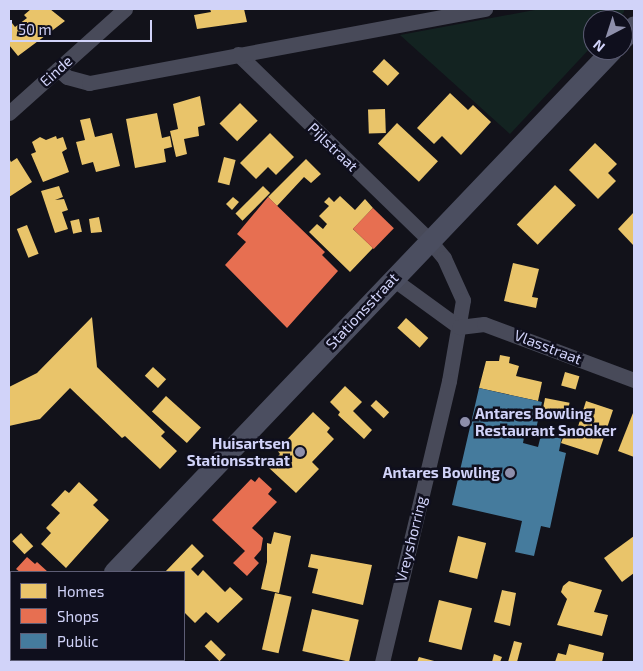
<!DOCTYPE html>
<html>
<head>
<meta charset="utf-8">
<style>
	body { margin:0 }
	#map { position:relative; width:643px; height:671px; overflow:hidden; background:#12121a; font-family:"Exo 2",sans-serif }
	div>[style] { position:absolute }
	.green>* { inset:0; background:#132321 }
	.homes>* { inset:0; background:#e9c46a; transform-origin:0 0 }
	.shops>* { inset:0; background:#e76f51; transform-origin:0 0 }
	.public>* { inset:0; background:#457b9d }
	.street>* { height:15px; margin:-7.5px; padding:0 7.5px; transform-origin:7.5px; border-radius:7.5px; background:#484a59 }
	.secondary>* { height:21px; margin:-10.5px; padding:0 10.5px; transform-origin:10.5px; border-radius:10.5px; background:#4b4e60 }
	.dots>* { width:14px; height:14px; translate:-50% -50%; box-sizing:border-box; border:2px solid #0f0f1d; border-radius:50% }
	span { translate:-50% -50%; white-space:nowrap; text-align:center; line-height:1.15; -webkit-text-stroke:5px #0f0f1d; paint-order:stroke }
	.street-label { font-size:15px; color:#d1d3f9 }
	.poi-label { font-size:15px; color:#d1d3f9; font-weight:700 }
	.left { translate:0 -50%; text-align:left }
	.right { translate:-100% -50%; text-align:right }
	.frame { position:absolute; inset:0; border:10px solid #d1d3f9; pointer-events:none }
	.legend { position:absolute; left:10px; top:571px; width:175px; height:90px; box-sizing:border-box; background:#0f0f1d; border:1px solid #5d5d75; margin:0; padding:6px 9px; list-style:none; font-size:15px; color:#d1d3f9 }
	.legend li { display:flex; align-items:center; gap:10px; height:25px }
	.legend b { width:25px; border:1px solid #5d5d75 }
	.north { position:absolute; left:583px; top:10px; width:50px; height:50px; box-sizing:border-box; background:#0f0f1d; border:1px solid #5d5d75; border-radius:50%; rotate:220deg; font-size:14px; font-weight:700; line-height:20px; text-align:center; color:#d1d3f9 }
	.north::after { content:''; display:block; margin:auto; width:18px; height:22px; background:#8e8fab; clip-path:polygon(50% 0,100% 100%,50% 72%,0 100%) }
	.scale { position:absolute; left:10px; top:20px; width:142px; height:22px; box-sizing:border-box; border:2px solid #d1d3f9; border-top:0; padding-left:6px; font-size:15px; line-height:18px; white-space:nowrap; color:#d1d3f9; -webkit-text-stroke:4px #0f0f1d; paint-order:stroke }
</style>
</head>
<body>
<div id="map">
	<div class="green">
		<i style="clip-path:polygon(540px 9px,624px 9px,624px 12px,617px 20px,593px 20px,593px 45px,510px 134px,400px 35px)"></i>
	</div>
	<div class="homes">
		<i style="clip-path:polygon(31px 9px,50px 9px,65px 21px,18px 56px,9px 45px,9px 19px,15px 27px,27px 18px,24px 15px)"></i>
		<i style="clip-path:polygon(210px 9px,244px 9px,247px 22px,197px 29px,194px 15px,211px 12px)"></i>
		<i style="left:384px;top:59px;width:21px;height:17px;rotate:43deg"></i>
		<i style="clip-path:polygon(450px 93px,468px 110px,473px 105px,491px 122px,461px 155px,442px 136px,434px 144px,417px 128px)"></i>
		<i style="clip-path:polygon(200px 96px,205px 125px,198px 127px,199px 136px,184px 139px,187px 154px,176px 157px,170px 131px,178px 129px,173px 104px)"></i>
		<i style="left:240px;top:103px;width:25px;height:29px;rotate:45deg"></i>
		<i style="left:385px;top:109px;width:24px;height:17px;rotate:88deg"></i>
		<i style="clip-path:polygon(157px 113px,162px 138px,170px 136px,172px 147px,164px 149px,166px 162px,135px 168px,126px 119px)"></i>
		<i style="clip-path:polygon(90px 118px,95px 137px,112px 133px,120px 166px,96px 172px,93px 162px,82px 165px,76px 142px,85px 140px,80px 120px)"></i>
		<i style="left:397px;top:123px;width:56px;height:28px;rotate:43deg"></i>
		<i style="clip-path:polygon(270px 133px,294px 157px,276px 175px,268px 167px,256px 179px,240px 163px)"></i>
		<i style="clip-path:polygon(56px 136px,57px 139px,63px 137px,67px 149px,62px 152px,69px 172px,43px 182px,31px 154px,36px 152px,32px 142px,40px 137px,46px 140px)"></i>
		<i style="clip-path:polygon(595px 143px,617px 164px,608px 173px,616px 181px,598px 199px,569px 170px)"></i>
		<i style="left:224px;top:157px;width:12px;height:26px;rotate:14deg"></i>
		<i style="clip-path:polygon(9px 158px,11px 162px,17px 158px,32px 182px,9px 197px)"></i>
		<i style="clip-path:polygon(306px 159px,321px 174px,311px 183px,304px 177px,277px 206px,268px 197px)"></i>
		<i style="left:555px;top:185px;width:29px;height:55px;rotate:44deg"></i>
		<i style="clip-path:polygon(59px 186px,63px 197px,55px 200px,64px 199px,68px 210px,62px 212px,68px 229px,55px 233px,41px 191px)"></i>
		<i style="left:263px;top:186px;width:10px;height:39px;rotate:45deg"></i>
		<i style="clip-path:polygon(340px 196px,355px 210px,365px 199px,373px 208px,353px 229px,373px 248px,350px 272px,309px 232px,317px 224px,323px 229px,327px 224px,319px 216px,329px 206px,324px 202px,329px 197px,334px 202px)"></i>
		<i style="clip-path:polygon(233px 197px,239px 202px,232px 210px,226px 204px)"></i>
		<i style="clip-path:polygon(634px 212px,634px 246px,618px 229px)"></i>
		<i style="clip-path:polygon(99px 217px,102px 232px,91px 233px,89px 219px)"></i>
		<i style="left:79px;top:219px;width:13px;height:9px;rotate:77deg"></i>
		<i style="left:27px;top:225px;width:31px;height:11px;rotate:68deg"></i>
		<i style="clip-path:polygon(513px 263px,539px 269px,532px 297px,538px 298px,536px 308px,504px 301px)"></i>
		<i style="clip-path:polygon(92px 317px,97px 367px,165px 432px,161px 436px,177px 451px,160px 469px,125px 436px,122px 438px,70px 388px,40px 419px,9px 426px,9px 387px,37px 373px)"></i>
		<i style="left:406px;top:318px;width:30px;height:13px;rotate:42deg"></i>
		<i style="clip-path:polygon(500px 355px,510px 357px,509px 363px,519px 366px,516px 376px,542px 382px,538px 401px,479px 388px,486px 361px,499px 361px)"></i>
		<i style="left:153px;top:367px;width:18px;height:12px;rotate:43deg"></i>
		<i style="left:565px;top:372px;width:15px;height:14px;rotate:16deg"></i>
		<i style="clip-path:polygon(345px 386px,362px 402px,353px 411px,372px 430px,364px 439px,338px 415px,340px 412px,330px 402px)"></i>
		<i style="left:166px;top:396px;width:47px;height:21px;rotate:42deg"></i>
		<i style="left:545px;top:398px;width:25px;height:17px;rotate:11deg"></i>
		<i style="left:376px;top:400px;width:18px;height:8px;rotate:43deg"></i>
		<i style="clip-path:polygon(586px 401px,613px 410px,598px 455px,561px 443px,566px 430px,576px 433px)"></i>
		<i style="clip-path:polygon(313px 412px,330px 428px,327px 432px,334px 439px,312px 462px,319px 469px,296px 493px,268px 467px,280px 454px,277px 450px)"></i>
		<i style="clip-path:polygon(633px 413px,634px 414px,634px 457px,618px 451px)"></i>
		<i style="clip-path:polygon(79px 482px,98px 500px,93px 505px,109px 520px,66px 568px,41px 544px,51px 533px,46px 528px,60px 513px,51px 505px,65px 490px,69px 493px)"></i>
		<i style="clip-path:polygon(274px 532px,291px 536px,279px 593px,261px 589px,267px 562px,267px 543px,271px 544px)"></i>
		<i style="left:21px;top:533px;width:18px;height:12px;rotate:47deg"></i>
		<i style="left:458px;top:536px;width:29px;height:37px;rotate:14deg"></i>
		<i style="clip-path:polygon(634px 536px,634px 573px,622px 582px,604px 558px)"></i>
		<i style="clip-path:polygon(192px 544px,204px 556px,191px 569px,198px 576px,203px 570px,225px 592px,230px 587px,243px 599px,218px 623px,206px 612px,195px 623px,184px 612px,184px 572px,165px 572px)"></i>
		<i style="clip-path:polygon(311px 554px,372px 565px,363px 605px,312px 593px,318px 569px,308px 567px)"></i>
		<i style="clip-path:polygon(569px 581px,602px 590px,594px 612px,608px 615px,602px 636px,557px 625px,567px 599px,561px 592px,563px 586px)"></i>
		<i style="clip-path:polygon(502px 590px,516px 593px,510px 626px,494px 622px)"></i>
		<i style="left:275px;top:593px;width:17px;height:58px;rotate:13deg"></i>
		<i style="left:439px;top:600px;width:34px;height:43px;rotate:14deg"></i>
		<i style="left:312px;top:609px;width:48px;height:43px;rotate:13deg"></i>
		<i style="left:211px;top:640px;width:21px;height:9px;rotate:45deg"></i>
		<i style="clip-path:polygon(514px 641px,522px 643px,517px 662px,508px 662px)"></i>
		<i style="clip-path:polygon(569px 644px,604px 653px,602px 662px,555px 662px,558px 653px,566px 655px)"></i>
		<i style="clip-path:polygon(494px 654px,502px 657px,500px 662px,492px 662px)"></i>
		<i style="clip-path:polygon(419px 657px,438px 662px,417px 662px)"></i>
		<i style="clip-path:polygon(129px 660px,163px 660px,166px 662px,132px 662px)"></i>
	</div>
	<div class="shops">
		<i style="clip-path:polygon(268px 197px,325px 252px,322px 255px,338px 271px,287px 328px,225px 265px,246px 242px,237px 234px)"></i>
		<i style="left:373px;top:208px;width:29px;height:29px;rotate:44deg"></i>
		<i style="clip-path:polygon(259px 477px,272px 489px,268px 494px,277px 502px,252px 528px,263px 538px,261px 550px,254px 558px,259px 563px,247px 576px,233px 563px,245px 551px,212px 520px,251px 479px,255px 482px)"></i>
		<i style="clip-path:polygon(27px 557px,35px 564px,37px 562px,48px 572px,20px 572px,16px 569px)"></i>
		<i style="left:82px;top:660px;width:31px;height:3px"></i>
	</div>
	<div class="public">
		<i style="clip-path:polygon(479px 388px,542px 402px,535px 434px,525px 432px,523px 443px,538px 447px,542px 431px,562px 436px,559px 451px,566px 453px,550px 528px,541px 526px,534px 556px,515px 552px,522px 521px,452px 505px)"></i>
	</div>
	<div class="street">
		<i style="left:238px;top:54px;width:267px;rotate:44.2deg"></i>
		<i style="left:429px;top:240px;width:23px;rotate:50deg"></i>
		<i style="left:444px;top:258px;width:46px;rotate:65.7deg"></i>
		<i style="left:463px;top:300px;width:82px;rotate:99.8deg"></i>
		<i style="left:449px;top:381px;width:289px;rotate:103.4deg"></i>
		<i style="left:58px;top:69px;width:12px;rotate:42deg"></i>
		<i style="left:67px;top:77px;width:23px;rotate:15deg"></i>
		<i style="left:89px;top:83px;width:403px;rotate:-10.6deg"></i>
		<i style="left:9px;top:113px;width:156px;rotate:-41.9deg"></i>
		<i style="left:393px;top:279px;width:82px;rotate:36deg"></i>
		<i style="left:459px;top:327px;width:25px;rotate:-7deg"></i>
		<i style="left:484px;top:324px;width:160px;rotate:20.5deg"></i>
	</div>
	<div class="secondary">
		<i style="left:623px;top:38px;width:16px;rotate:-47deg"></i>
		<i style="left:114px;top:572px;width:721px;rotate:-46.35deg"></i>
		<i style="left:28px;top:662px;width:3px;rotate:-45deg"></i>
	</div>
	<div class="dots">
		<i style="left:465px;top:422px;background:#8e8fab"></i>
		<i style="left:300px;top:452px;background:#8e8fab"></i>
		<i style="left:510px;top:473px;background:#8e8fab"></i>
	</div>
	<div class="street-label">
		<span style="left:56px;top:71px;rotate:-42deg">Einde</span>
		<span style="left:333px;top:147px;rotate:44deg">Pijlstraat</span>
		<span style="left:362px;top:311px;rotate:-47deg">Stationsstraat</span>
		<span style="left:548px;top:347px;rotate:21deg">Vlasstraat</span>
		<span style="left:411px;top:539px;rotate:-76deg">Vreyshorring</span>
	</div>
	<div class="poi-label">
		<span class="left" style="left:475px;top:422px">Antares Bowling<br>Restaurant Snooker</span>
		<span class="right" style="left:290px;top:452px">Huisartsen<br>Stationsstraat</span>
		<span class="right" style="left:500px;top:473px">Antares Bowling</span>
	</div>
	<div class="frame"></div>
	<ul class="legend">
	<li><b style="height:14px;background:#e9c46a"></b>Homes</li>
	<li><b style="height:14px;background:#e76f51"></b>Shops</li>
	<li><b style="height:14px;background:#457b9d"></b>Public</li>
	</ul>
	<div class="north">N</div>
	<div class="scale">50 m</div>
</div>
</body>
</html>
